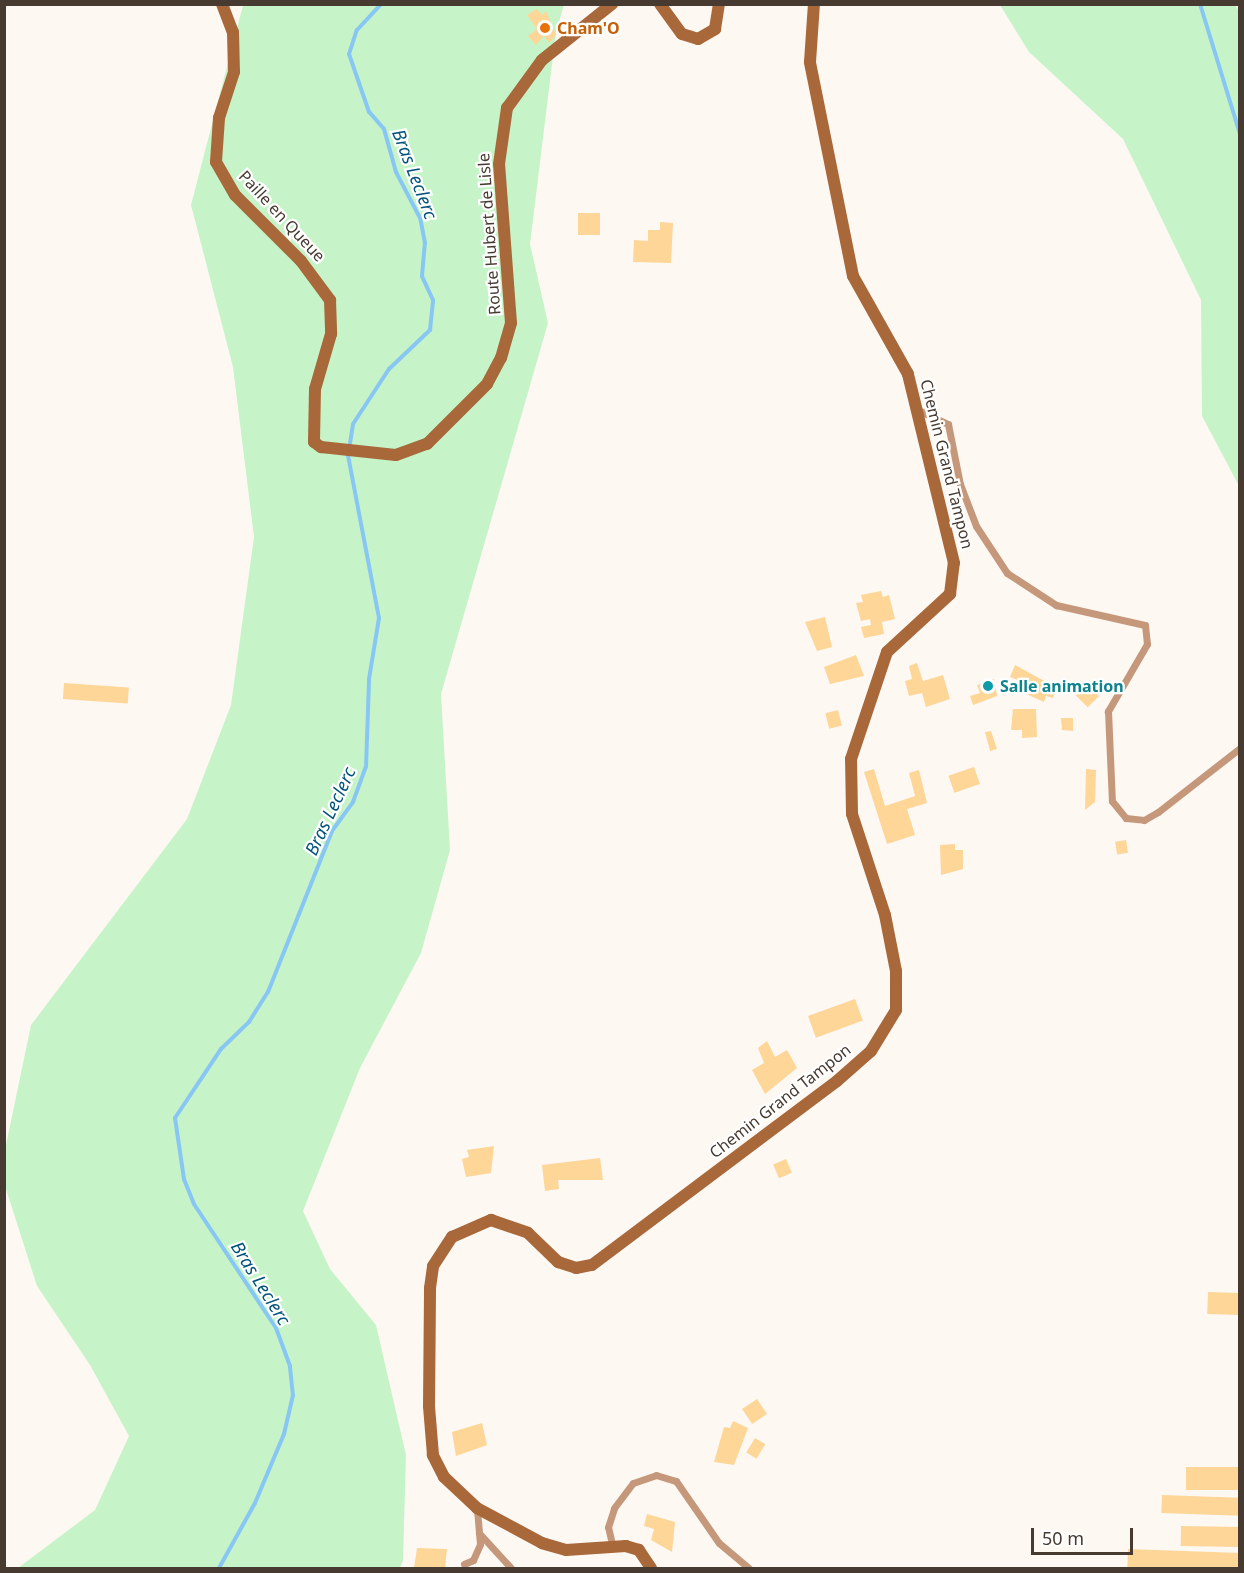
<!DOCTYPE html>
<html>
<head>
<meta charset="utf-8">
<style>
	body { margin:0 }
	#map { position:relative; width:1244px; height:1573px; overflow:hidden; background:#fef8f3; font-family:"Noto Sans",sans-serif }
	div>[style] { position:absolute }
	.green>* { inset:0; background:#c6f4c8 }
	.stream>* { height:4px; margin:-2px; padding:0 2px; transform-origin:2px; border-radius:2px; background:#88c7f3 }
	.building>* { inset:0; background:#fdd698; transform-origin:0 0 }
	.lane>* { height:7px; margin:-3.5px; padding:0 3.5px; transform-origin:3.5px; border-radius:3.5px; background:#c5987b }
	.secondary>* { height:12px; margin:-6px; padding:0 6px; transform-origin:6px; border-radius:6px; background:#a8683a }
	.dots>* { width:16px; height:16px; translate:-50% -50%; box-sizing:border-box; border:3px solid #fff; border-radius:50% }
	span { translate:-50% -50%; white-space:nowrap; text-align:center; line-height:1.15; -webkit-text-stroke:4.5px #fff; paint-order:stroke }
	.food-label { font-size:16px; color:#c56008; font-weight:700 }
	.left { translate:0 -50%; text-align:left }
	.street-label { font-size:16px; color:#473a31 }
	.culture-label { font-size:16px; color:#0d838f; font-weight:700 }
	.water-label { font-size:18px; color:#03547d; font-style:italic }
	.frame { position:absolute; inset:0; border:6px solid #473a31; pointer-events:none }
	.scale { position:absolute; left:1031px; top:1528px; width:102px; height:27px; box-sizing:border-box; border:3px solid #473a31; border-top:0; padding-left:8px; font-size:18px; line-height:21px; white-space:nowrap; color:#473a31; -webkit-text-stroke:4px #fff; paint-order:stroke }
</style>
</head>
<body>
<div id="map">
	<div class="green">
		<i style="clip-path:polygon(1234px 4px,1240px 12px,1239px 486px,1202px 416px,1201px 300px,1123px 139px,1029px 52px,1000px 5px)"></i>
		<i style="clip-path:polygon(243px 5px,564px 5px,556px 32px,530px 244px,548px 323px,441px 694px,450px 850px,421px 953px,360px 1068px,303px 1211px,330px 1269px,376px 1325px,406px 1455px,403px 1561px,400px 1568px,18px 1568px,95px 1510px,129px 1436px,90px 1365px,37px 1286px,5px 1186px,5px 1150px,31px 1025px,187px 819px,231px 705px,254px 537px,233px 367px,191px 205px)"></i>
	</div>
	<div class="stream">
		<i style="left:1200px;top:4px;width:136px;rotate:72.9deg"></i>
		<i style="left:219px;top:1568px;width:74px;rotate:-61deg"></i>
		<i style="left:255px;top:1503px;width:75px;rotate:-67.2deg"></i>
		<i style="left:284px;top:1434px;width:39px;rotate:-77deg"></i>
		<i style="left:293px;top:1396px;width:30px;rotate:-96deg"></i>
		<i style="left:290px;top:1366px;width:40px;rotate:-110.2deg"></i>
		<i style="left:276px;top:1328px;width:149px;rotate:-123.5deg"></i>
		<i style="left:194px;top:1204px;width:27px;rotate:-112deg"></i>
		<i style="left:184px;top:1179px;width:62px;rotate:-98.4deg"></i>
		<i style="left:175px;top:1118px;width:83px;rotate:-56.3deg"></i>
		<i style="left:221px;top:1049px;width:39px;rotate:-44deg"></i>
		<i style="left:249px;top:1022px;width:36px;rotate:-58deg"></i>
		<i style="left:268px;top:992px;width:173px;rotate:-68.3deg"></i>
		<i style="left:332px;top:831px;width:36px;rotate:-54deg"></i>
		<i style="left:353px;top:802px;width:37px;rotate:-70deg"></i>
		<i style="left:366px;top:767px;width:88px;rotate:-88deg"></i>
		<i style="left:369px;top:679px;width:62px;rotate:-80.7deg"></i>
		<i style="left:379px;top:618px;width:165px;rotate:-100.8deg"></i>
		<i style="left:348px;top:456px;width:32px;rotate:-81deg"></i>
		<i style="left:353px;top:424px;width:66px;rotate:-56.8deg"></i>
		<i style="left:389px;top:369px;width:57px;rotate:-43.6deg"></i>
		<i style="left:430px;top:330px;width:30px;rotate:-84deg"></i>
		<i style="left:433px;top:300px;width:26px;rotate:-115deg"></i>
		<i style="left:422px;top:276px;width:33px;rotate:-85deg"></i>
		<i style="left:425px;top:243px;width:25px;rotate:-101deg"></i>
		<i style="left:420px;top:218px;width:52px;rotate:-117.6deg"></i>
		<i style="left:396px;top:172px;width:45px;rotate:-105.6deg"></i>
		<i style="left:384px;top:129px;width:23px;rotate:-131deg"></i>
		<i style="left:369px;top:112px;width:61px;rotate:-109deg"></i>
		<i style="left:349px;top:54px;width:25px;rotate:-72deg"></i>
		<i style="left:357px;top:30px;width:35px;rotate:-47deg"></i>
	</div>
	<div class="building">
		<i style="clip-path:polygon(537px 9px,542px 15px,546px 11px,556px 35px,549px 43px,544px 36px,536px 45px,528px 36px,537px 29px,527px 15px)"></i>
		<i style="left:578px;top:213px;width:22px;height:22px"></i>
		<i style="clip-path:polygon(660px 222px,673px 223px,671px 263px,633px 262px,634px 240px,648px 241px,648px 230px,660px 230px)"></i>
		<i style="clip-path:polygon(881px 591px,883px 597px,889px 595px,895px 619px,882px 622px,884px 634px,864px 638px,861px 627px,871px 625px,870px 619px,861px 621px,856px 603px,863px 602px,861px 595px)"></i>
		<i style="clip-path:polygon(825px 617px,832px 647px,817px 651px,805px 622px)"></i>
		<i style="clip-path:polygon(856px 655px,864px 676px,830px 684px,824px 667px)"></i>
		<i style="clip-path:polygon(917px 663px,923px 681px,943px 675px,950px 699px,926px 707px,922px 693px,909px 696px,905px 681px,912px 679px,909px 666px)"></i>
		<i style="clip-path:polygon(1015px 665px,1057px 688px,1053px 698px,1046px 696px,1044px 702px,1024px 693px,1028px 684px,1010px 677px)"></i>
		<i style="clip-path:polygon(994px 679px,997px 696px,973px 705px,970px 696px,980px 693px,977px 685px)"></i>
		<i style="left:64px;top:683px;width:65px;height:16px;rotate:4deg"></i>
		<i style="left:1087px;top:684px;width:17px;height:16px;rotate:45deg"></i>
		<i style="clip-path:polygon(1013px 709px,1036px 709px,1037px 737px,1022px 738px,1022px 730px,1011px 730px)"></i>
		<i style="left:838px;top:710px;width:16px;height:13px;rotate:76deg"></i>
		<i style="clip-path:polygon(1061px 718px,1073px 718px,1073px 731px,1062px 730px)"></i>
		<i style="clip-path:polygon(991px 731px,997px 749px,990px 751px,985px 732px)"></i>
		<i style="left:974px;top:767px;width:18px;height:27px;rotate:71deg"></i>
		<i style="clip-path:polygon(874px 769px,885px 806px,915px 796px,909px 773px,919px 770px,927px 803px,907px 809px,915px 835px,887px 844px,864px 772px)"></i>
		<i style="clip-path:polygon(1086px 769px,1096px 770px,1095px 802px,1085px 810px)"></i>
		<i style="left:1126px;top:840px;width:13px;height:11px;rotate:81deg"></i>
		<i style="clip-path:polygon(955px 844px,955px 850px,963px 850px,963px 869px,941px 875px,940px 845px)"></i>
		<i style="left:855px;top:999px;width:23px;height:50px;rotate:70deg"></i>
		<i style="clip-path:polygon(767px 1041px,775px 1057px,787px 1050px,797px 1068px,765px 1094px,752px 1070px,764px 1063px,758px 1048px)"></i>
		<i style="clip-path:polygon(494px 1146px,491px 1173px,466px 1177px,462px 1159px,469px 1157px,467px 1150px)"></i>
		<i style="clip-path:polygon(600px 1158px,603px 1180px,558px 1180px,559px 1189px,545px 1191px,542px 1165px)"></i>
		<i style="left:786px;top:1159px;width:15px;height:14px;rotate:67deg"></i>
		<i style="left:1208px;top:1292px;width:32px;height:22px;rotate:2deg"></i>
		<i style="left:757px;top:1399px;width:18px;height:18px;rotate:56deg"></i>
		<i style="clip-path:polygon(733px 1421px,748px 1428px,734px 1465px,714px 1462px,724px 1427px,730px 1428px)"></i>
		<i style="clip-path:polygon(482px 1423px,487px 1445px,456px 1456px,452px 1432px)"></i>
		<i style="left:755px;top:1438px;width:12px;height:17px;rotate:31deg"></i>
		<i style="left:1240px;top:1467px;width:23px;height:54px;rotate:90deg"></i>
		<i style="left:1162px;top:1495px;width:78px;height:18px;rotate:2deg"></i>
		<i style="clip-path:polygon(647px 1514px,675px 1522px,672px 1552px,651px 1540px,654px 1529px,644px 1526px)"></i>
		<i style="left:1181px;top:1526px;width:59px;height:20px;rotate:1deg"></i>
		<i style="clip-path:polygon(417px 1548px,447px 1549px,445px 1568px,414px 1568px)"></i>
		<i style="left:1128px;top:1549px;width:112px;height:18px;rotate:2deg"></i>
	</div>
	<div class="lane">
		<i style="left:920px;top:411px;width:31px;rotate:25deg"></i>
		<i style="left:948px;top:424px;width:61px;rotate:78.7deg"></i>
		<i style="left:960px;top:484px;width:45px;rotate:69.1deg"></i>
		<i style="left:976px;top:526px;width:56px;rotate:56.6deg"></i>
		<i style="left:1007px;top:573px;width:59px;rotate:33.1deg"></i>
		<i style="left:1056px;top:605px;width:91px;rotate:12.7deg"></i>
		<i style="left:1145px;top:625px;width:19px;rotate:84deg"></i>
		<i style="left:1147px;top:644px;width:78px;rotate:120.2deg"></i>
		<i style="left:1108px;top:711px;width:90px;rotate:87.5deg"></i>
		<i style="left:1112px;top:801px;width:22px;rotate:51deg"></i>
		<i style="left:1126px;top:818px;width:18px;rotate:6deg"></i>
		<i style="left:1144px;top:820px;width:16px;rotate:-30deg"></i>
		<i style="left:1158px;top:812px;width:104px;rotate:-38deg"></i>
		<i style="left:479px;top:1533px;width:47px;rotate:47.6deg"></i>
		<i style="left:612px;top:1544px;width:17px;rotate:-103deg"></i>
		<i style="left:608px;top:1527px;width:20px;rotate:-72deg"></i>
		<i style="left:614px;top:1508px;width:31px;rotate:-53deg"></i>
		<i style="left:633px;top:1483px;width:24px;rotate:-19deg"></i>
		<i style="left:656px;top:1475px;width:21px;rotate:17deg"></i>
		<i style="left:676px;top:1481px;width:75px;rotate:55.3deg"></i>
		<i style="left:719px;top:1543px;width:39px;rotate:40deg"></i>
		<i style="left:464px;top:1564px;width:10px;rotate:-24deg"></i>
		<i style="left:473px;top:1560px;width:17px;rotate:-66deg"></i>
		<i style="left:480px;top:1544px;width:36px;rotate:-95deg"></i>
	</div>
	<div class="secondary">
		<i style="left:222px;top:4px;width:30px;rotate:69deg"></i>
		<i style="left:233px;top:32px;width:40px;rotate:88.6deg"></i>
		<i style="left:234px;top:72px;width:48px;rotate:108.1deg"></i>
		<i style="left:219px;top:118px;width:44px;rotate:93.9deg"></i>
		<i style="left:216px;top:162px;width:38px;rotate:60deg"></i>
		<i style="left:235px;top:195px;width:93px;rotate:45deg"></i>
		<i style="left:301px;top:261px;width:49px;rotate:53.4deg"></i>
		<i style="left:330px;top:300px;width:34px;rotate:88deg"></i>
		<i style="left:331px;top:334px;width:57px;rotate:106.2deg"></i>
		<i style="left:315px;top:389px;width:53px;rotate:91.1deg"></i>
		<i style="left:314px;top:442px;width:9px;rotate:36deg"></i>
		<i style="left:321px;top:447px;width:75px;rotate:6.1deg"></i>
		<i style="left:396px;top:455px;width:33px;rotate:-20deg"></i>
		<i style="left:427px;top:444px;width:85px;rotate:-45deg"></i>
		<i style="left:487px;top:384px;width:30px;rotate:-62deg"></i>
		<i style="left:501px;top:358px;width:36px;rotate:-74deg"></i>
		<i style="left:511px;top:323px;width:159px;rotate:-94.3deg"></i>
		<i style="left:499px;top:164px;width:57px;rotate:-81.9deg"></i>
		<i style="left:507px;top:108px;width:59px;rotate:-53.9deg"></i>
		<i style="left:542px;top:60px;width:90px;rotate:-38.7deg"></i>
		<i style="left:660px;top:4px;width:37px;rotate:54deg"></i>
		<i style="left:682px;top:34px;width:17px;rotate:17deg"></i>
		<i style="left:698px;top:39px;width:20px;rotate:-30deg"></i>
		<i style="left:715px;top:29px;width:25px;rotate:-81deg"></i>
		<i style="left:651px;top:1568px;width:22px;rotate:-124deg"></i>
		<i style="left:639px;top:1550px;width:14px;rotate:-163deg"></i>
		<i style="left:626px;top:1546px;width:60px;rotate:176.2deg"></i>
		<i style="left:566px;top:1550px;width:25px;rotate:-164deg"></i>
		<i style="left:542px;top:1543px;width:74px;rotate:-151.7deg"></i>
		<i style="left:477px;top:1508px;width:45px;rotate:-136.8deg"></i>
		<i style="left:444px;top:1477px;width:25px;rotate:-117deg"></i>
		<i style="left:433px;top:1455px;width:49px;rotate:-94.7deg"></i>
		<i style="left:429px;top:1406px;width:118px;rotate:-89.5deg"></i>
		<i style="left:430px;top:1288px;width:22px;rotate:-82deg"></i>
		<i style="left:433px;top:1266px;width:35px;rotate:-57deg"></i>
		<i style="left:452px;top:1237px;width:43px;rotate:-23.6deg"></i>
		<i style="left:491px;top:1220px;width:39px;rotate:19deg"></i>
		<i style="left:528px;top:1233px;width:42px;rotate:44deg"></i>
		<i style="left:558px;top:1262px;width:19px;rotate:18deg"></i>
		<i style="left:576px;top:1268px;width:16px;rotate:-11deg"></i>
		<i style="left:592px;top:1265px;width:306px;rotate:-36.9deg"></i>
		<i style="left:837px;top:1081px;width:45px;rotate:-41.4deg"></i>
		<i style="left:871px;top:1051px;width:48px;rotate:-58.6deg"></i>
		<i style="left:896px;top:1010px;width:39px;rotate:-90deg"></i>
		<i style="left:896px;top:971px;width:57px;rotate:-101.1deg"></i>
		<i style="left:885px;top:915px;width:106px;rotate:-108.1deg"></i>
		<i style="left:852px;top:814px;width:55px;rotate:-91deg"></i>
		<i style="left:851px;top:759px;width:113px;rotate:-71.4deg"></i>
		<i style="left:887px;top:652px;width:86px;rotate:-42.6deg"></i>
		<i style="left:950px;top:594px;width:31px;rotate:-83deg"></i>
		<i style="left:954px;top:563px;width:195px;rotate:-103.7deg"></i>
		<i style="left:908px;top:374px;width:112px;rotate:-119.3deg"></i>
		<i style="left:853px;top:276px;width:218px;rotate:-101.4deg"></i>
		<i style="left:810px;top:62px;width:58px;rotate:-86.1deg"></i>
	</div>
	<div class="dots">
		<i style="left:545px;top:28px;background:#e8710a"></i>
		<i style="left:988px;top:686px;background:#0f9aa8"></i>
	</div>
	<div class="food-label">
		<span class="left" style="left:557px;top:28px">Cham'O</span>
	</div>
	<div class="street-label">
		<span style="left:282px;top:216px;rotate:47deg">Paille en Queue</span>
		<span style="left:489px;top:234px;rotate:-94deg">Route Hubert de Lisle</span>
		<span style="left:947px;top:464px;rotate:76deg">Chemin Grand Tampon</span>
		<span style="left:780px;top:1101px;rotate:-38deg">Chemin Grand Tampon</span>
	</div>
	<div class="culture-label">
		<span class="left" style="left:1000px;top:686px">Salle animation</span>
	</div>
	<div class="water-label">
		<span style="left:415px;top:174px;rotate:69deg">Bras Leclerc</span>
		<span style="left:330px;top:811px;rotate:-65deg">Bras Leclerc</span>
		<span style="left:261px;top:1283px;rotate:58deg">Bras Leclerc</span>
	</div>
	<div class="frame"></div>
	<div class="scale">50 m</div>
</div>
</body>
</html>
